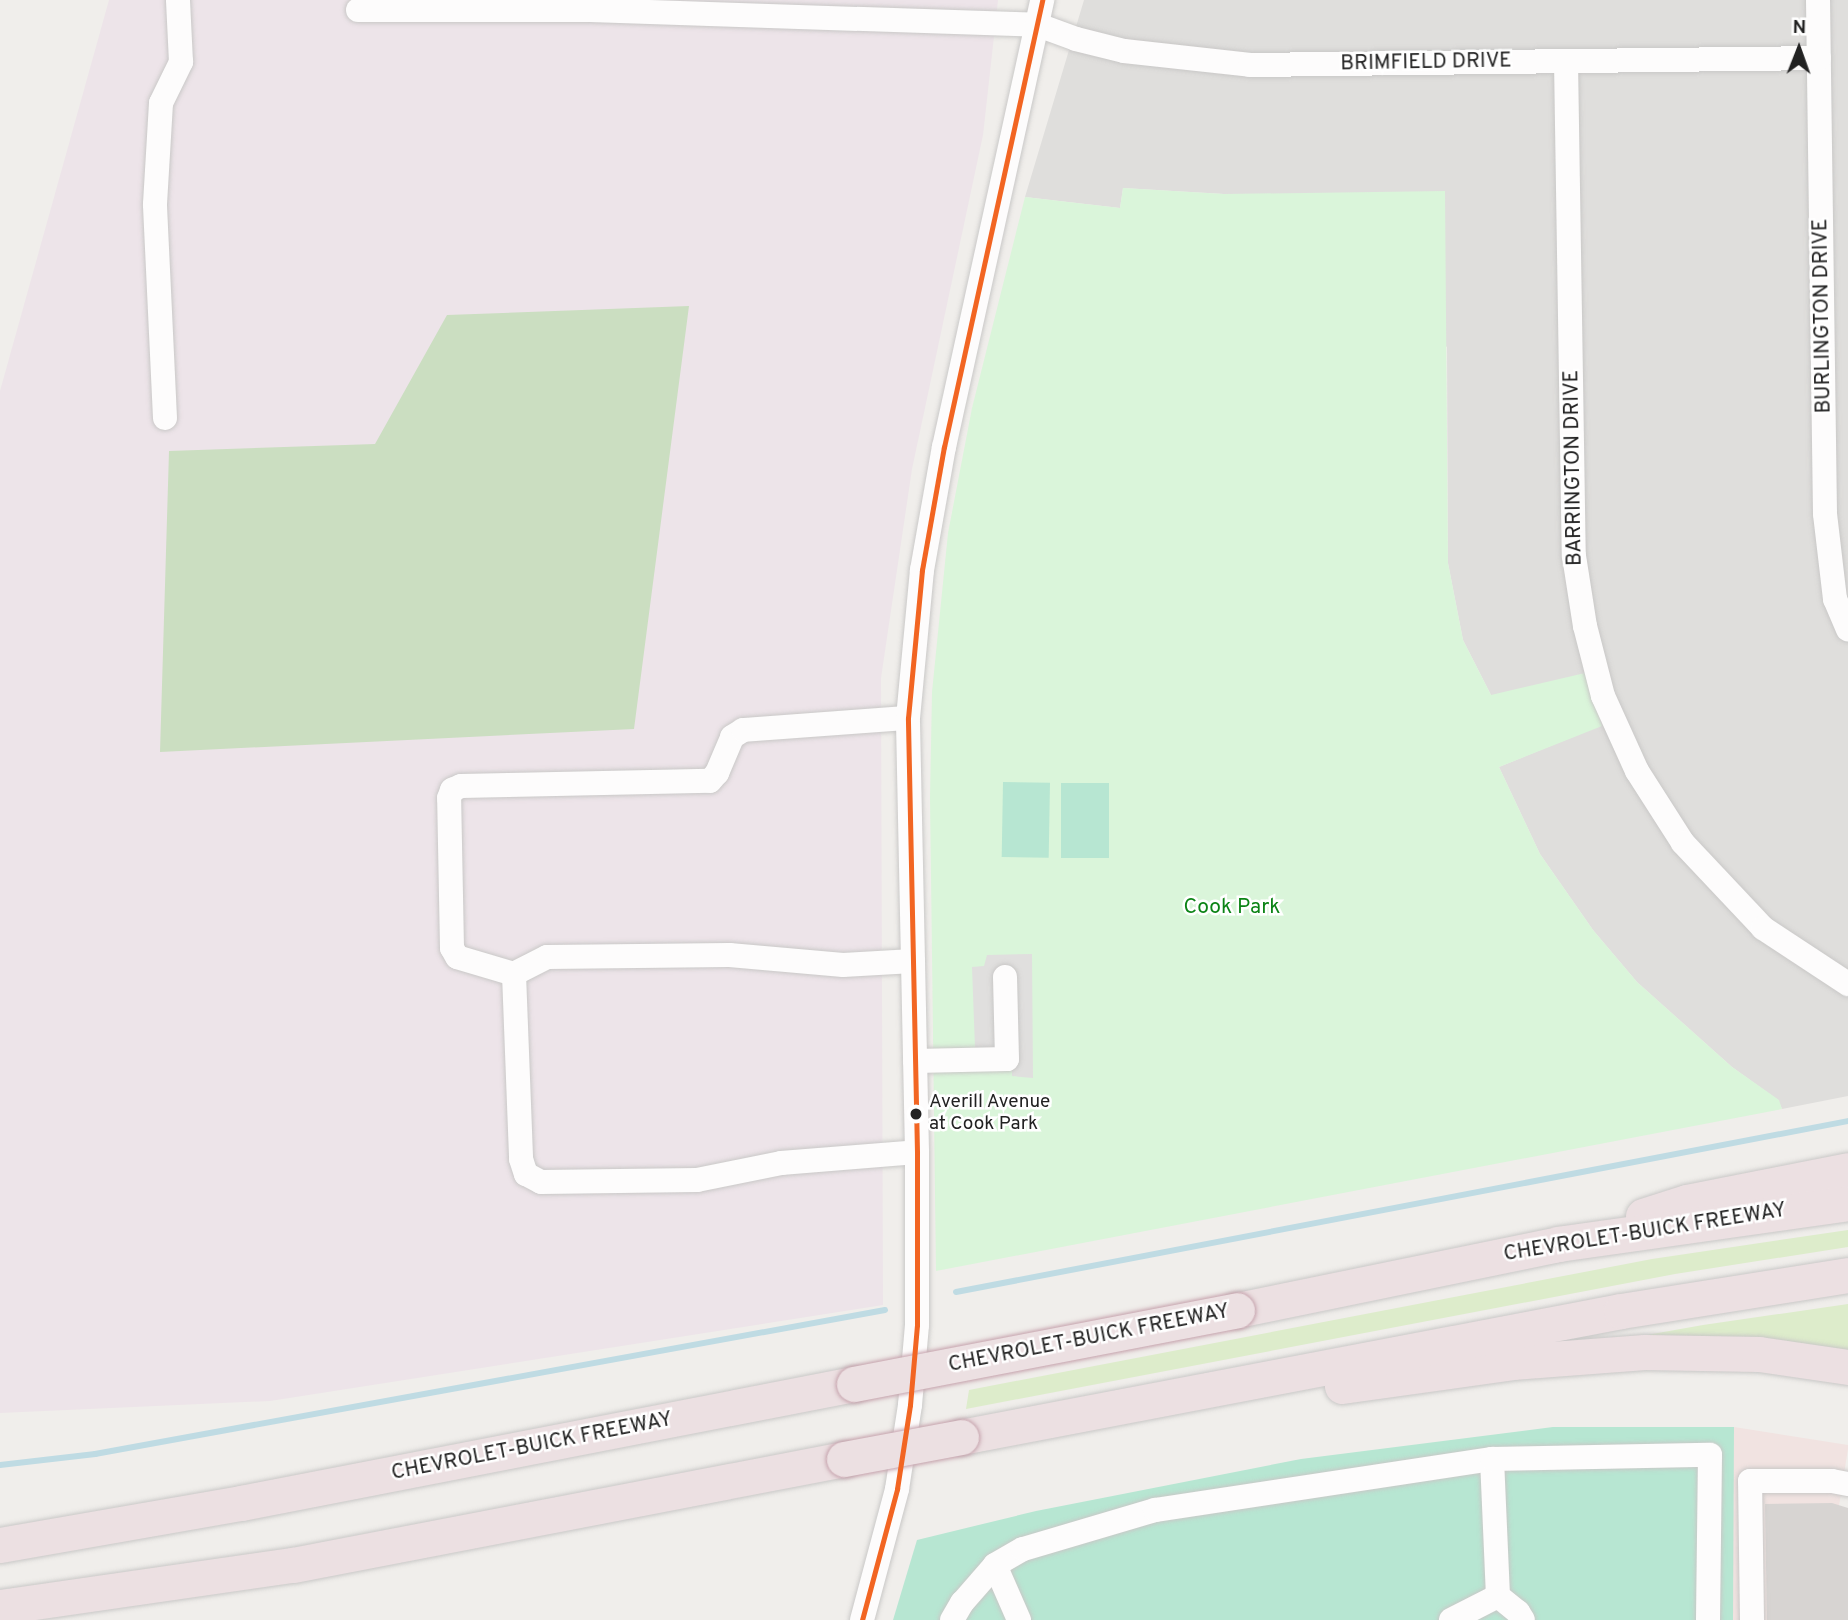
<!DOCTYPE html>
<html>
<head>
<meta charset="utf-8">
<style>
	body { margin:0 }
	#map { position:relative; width:1848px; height:1620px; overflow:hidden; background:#f0eeeb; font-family:Overpass,sans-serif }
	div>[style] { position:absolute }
	.residential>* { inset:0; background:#dfdedc }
	.commercial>* { inset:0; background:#f1e3e1; transform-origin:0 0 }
	.industrial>* { inset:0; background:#ede4e9 }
	.grass>* { inset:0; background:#ddeccb }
	.forest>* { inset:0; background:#cbdec1 }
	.park>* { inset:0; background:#daf5da }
	.pitch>* { inset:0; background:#b7e6d2; transform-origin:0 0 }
	.parking>* { inset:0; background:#e0dfde }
	.stream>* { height:6px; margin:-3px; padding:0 3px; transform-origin:3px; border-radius:3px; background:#bfdbe3 }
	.building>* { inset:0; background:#d7d4d2 }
	.roads { filter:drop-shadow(0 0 2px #c9c8c7) drop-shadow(0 0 2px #c9c8c7) }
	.minor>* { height:24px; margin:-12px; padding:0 12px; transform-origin:12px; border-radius:12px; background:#fdfcfc }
	.highway>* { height:35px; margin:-17.5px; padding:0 17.5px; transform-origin:17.5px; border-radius:17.5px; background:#ece0e2 }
	.bridges { filter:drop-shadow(0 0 2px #c5a2ac) drop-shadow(0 0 2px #c5a2ac) }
	.highway-bridge>* { height:35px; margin:-17.5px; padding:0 17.5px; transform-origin:17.5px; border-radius:17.5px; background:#ece0e2 }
	.bus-1>* { height:5px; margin:-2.5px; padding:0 2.5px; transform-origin:2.5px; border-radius:2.5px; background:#f26522 }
	.dots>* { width:19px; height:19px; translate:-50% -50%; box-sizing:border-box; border:4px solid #fff; border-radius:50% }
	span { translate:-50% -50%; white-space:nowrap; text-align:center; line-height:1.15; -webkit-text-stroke:5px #fff; paint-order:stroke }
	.bus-label { font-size:19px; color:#222 }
	.left { translate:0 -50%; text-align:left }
	.street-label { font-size:21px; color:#222 }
	.park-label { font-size:21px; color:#0c8416 }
	.north { position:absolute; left:1764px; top:14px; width:70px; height:70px; -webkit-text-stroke:5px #fff; paint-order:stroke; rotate:1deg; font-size:19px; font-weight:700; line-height:28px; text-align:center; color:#222 }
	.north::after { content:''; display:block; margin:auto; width:24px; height:32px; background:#222; clip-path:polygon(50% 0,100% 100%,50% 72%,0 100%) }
</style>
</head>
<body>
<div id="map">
	<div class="residential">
		<i style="clip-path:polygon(1084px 0,1848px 0,1848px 1096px,1782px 1109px,1778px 1100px,1732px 1067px,1637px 982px,1593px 930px,1540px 854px,1499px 767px,1602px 725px,1491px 695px,1463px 640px,1448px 563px,1447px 347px,1224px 194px,1123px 188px,1120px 208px,1025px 197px)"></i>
	</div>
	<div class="commercial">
		<i style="left:1734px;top:1427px;width:116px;height:193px;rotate:9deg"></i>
	</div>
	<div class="industrial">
		<i style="clip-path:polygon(109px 0,998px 0,983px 135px,912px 469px,881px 678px,883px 1305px,270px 1401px,0 1413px,0 391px)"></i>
	</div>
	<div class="grass">
		<i style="clip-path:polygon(1848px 1230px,1848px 1247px,1675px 1274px,966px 1409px,969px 1390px,1652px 1259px)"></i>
		<i style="clip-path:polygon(1848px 1304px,1848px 1355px,1641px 1336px,1703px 1325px)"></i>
	</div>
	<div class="forest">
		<i style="clip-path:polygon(689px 306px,634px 729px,160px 752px,169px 451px,375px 444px,447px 315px)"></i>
	</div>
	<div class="park">
		<i style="clip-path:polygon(1123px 188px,1224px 194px,1445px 191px,1448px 563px,1463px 640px,1491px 695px,1585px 673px,1602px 726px,1499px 767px,1540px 854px,1593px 930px,1637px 982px,1732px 1067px,1779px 1100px,1782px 1109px,936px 1271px,930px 798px,932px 692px,948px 533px,972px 408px,1025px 197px,1120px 208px)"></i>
	</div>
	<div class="pitch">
		<i style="left:1003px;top:782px;width:47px;height:75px;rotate:1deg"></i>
		<i style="left:1061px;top:783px;width:48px;height:75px"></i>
		<i style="clip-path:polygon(1553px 1427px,1734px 1427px,1733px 1620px,893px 1620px,917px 1540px,1036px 1511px,1301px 1459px)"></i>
	</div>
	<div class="parking">
		<i style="clip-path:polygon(1032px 954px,1033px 1078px,1012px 1076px,1012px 1057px,975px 1048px,972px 967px,984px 966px,987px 955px)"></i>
	</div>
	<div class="stream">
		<i style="left:956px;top:1292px;width:908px;rotate:-10.85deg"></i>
		<i style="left:0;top:1465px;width:96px;rotate:-6.6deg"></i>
		<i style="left:95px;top:1454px;width:803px;rotate:-10.33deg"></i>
	</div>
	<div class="building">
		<i style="clip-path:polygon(1832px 1503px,1848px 1508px,1848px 1620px,1767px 1620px,1765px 1504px)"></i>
	</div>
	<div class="roads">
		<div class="minor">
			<i style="left:1818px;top:0;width:514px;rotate:89.22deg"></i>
			<i style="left:1825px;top:514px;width:86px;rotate:83.3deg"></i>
			<i style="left:1835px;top:599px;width:33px;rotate:67deg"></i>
			<i style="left:358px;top:10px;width:232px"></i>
			<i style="left:590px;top:10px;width:448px;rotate:1.9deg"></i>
			<i style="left:1038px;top:25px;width:40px;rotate:20.2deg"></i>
			<i style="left:1076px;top:39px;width:49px;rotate:14deg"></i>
			<i style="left:1124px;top:51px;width:127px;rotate:6.3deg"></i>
			<i style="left:1250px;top:65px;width:569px;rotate:-0.7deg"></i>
			<i style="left:1566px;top:61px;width:495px;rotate:89.1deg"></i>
			<i style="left:1574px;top:556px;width:71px;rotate:81.1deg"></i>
			<i style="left:1585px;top:626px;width:72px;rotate:75.6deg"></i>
			<i style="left:1603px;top:696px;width:82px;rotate:65.6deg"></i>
			<i style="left:1637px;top:771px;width:85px;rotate:57.4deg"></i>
			<i style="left:1683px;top:843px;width:117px;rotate:46.7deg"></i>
			<i style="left:1763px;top:928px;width:102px;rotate:33.4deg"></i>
			<i style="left:165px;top:418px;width:214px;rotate:-92.7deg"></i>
			<i style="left:155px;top:204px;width:101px;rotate:-86.6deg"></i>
			<i style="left:161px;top:103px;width:46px;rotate:-64deg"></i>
			<i style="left:181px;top:62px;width:62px;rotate:-92.8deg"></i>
			<i style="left:913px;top:961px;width:70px;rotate:176.7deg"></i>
			<i style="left:843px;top:965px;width:114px;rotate:-175deg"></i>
			<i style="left:729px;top:955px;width:182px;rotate:179.4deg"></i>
			<i style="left:547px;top:957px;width:37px;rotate:153deg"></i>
			<i style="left:514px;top:974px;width:185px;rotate:87.8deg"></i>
			<i style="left:521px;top:1159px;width:16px;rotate:72deg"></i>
			<i style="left:526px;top:1174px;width:17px;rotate:28deg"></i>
			<i style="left:541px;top:1182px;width:156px;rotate:-0.7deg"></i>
			<i style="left:697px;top:1180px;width:86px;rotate:-11.4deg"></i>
			<i style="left:781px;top:1163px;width:136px;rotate:-4.6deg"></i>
			<i style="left:514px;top:974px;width:59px;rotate:-163.4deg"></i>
			<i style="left:457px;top:957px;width:10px;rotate:-119deg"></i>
			<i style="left:452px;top:948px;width:150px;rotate:-91.1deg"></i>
			<i style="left:449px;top:798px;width:9px;rotate:-69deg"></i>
			<i style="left:452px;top:790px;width:10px;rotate:-24deg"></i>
			<i style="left:461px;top:786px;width:249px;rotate:-1.2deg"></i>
			<i style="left:710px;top:781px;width:11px;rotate:-49deg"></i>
			<i style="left:717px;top:773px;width:39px;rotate:-67deg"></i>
			<i style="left:732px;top:737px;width:13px;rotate:-32deg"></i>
			<i style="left:743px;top:730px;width:165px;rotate:-4.2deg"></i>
			<i style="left:915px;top:1061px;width:92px;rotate:-1.2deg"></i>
			<i style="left:1007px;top:1059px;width:82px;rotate:-91.4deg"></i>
			<i style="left:1492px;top:1459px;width:137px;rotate:87.5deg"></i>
			<i style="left:1498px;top:1596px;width:26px;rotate:39deg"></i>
			<i style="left:1518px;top:1612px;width:9px;rotate:58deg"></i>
			<i style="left:995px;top:1565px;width:60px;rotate:66.4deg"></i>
			<i style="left:862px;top:1620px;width:136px;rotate:-75deg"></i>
			<i style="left:897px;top:1489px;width:85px;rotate:-81.2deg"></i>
			<i style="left:910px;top:1405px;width:80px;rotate:-85deg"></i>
			<i style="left:917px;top:1325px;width:173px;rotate:-90deg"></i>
			<i style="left:917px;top:1152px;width:434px;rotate:-91.2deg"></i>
			<i style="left:908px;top:718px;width:149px;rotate:-84.6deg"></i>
			<i style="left:922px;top:570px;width:125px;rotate:-79.9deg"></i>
			<i style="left:944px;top:447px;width:458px;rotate:-77.6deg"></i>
			<i style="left:952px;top:1620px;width:20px;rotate:-60deg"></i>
			<i style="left:962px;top:1603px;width:50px;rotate:-49deg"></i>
			<i style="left:995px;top:1565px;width:32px;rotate:-30deg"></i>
			<i style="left:1023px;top:1549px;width:138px;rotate:-16.5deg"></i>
			<i style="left:1155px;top:1510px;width:341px;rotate:-8.6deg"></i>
			<i style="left:1492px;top:1459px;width:218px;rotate:-1.1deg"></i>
			<i style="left:1710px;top:1455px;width:165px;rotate:90.7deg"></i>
			<i style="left:1451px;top:1620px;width:53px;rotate:-27.1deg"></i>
			<i style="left:1752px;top:1620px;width:139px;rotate:-90.8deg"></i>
			<i style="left:1750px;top:1481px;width:82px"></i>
			<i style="left:1832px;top:1481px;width:16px;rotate:11deg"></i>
		</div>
		<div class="highway">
			<i style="left:1643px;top:1216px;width:46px;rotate:-17.7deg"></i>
			<i style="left:1687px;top:1202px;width:164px;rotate:-11.2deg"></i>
			<i style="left:1237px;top:1310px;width:328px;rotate:-11.6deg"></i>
			<i style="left:1558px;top:1244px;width:293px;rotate:-8deg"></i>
			<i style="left:1342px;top:1386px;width:172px;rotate:-8deg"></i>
			<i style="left:1512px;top:1362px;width:133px;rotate:-4.3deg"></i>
			<i style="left:1645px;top:1352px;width:114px;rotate:1deg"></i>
			<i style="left:1759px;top:1354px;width:90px;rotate:8.3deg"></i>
			<i style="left:961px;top:1437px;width:672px;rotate:-10.81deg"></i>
			<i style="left:1621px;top:1311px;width:230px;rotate:-9deg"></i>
			<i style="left:0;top:1545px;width:245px;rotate:-9.9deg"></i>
			<i style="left:241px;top:1503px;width:624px;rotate:-10.99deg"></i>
			<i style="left:0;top:1607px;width:296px;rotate:-8.2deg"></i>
			<i style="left:293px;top:1565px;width:561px;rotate:-10.89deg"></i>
		</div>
	</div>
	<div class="bridges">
		<div class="highway-bridge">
			<i style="left:854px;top:1384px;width:390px;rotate:-10.9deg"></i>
			<i style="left:844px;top:1459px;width:119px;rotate:-10.6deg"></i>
		</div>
	</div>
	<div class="bus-1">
		<i style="left:862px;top:1620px;width:136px;rotate:-75deg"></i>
		<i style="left:897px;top:1489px;width:85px;rotate:-81.2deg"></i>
		<i style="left:910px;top:1405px;width:80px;rotate:-85deg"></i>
		<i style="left:917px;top:1325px;width:173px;rotate:-90deg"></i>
		<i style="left:917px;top:1152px;width:434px;rotate:-91.2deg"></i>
		<i style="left:908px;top:718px;width:149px;rotate:-84.6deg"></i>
		<i style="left:922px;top:570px;width:125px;rotate:-79.9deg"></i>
		<i style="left:944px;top:447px;width:458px;rotate:-77.6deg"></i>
	</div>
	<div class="dots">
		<i style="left:916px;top:1114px;background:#222"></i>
	</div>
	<div class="bus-label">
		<span class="left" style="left:929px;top:1114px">Averill Avenue<br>at Cook Park</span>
	</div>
	<div class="street-label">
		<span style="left:1426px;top:63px;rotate:-1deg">BRIMFIELD DRIVE</span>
		<span style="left:1823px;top:316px;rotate:-91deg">BURLINGTON DRIVE</span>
		<span style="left:1574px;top:468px;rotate:-91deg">BARRINGTON DRIVE</span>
		<span style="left:1645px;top:1233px;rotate:-9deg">CHEVROLET-BUICK FREEWAY</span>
		<span style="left:1089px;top:1339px;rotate:-11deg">CHEVROLET-BUICK FREEWAY</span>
		<span style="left:532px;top:1447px;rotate:-11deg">CHEVROLET-BUICK FREEWAY</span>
	</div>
	<div class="park-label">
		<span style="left:1232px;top:908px">Cook Park</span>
	</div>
	<div class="north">N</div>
</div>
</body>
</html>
